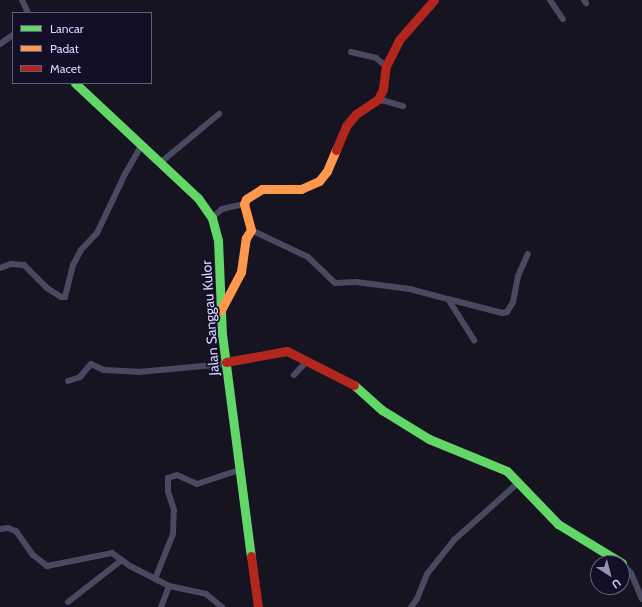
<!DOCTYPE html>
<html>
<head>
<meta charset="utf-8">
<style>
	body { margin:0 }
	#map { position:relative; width:642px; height:607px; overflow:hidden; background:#161421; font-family:Cabin,sans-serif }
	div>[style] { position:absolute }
	.street>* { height:6px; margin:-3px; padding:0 3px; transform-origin:3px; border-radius:3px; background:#4a4962 }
	.fast>* { height:9px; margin:-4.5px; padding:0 4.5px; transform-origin:4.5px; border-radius:4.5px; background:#63d668 }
	.slow>* { height:9px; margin:-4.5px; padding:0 4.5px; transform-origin:4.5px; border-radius:4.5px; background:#ff974d }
	.jam>* { height:9px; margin:-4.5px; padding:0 4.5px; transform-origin:4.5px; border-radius:4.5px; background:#b3261e }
	span { translate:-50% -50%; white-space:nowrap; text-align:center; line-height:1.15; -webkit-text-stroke:3.5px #130f26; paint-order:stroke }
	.street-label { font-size:14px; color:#d9d4ff }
	.legend { position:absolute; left:12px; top:12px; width:140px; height:72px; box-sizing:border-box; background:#130f26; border:1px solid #625e7d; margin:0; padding:5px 7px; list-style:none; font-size:12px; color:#d9d4ff }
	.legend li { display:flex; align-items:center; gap:8px; height:20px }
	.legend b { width:20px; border:1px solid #625e7d }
	.north { position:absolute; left:590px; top:555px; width:40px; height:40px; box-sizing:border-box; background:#130f26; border:1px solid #625e7d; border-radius:50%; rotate:144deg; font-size:11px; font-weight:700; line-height:16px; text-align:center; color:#d9d4ff }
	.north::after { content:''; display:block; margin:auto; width:14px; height:18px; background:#9591b1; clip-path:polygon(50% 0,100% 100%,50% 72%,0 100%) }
</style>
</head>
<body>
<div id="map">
	<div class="street">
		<i style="left:22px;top:0;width:14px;rotate:65deg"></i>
		<i style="left:550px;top:0;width:23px;rotate:56deg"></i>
		<i style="left:584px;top:0;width:4px;rotate:56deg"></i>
		<i style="left:0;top:44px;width:16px;rotate:-35deg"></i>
		<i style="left:351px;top:52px;width:26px;rotate:13deg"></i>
		<i style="left:376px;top:58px;width:13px;rotate:39deg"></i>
		<i style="left:378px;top:99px;width:26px;rotate:16deg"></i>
		<i style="left:160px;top:163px;width:77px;rotate:-39.7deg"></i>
		<i style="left:212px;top:218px;width:13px;rotate:-42deg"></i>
		<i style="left:222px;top:209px;width:23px;rotate:-13deg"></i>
		<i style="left:251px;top:230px;width:63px;rotate:25.3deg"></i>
		<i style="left:308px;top:257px;width:37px;rotate:44deg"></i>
		<i style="left:335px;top:283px;width:21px;rotate:-3deg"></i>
		<i style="left:356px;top:282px;width:54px;rotate:7.4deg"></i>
		<i style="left:410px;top:289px;width:39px;rotate:15deg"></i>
		<i style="left:448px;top:299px;width:49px;rotate:57.6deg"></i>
		<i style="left:0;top:268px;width:12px;rotate:-20deg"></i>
		<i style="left:11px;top:264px;width:13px;rotate:4deg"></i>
		<i style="left:24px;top:265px;width:33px;rotate:45deg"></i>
		<i style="left:47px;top:288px;width:17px;rotate:33deg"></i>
		<i style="left:61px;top:297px;width:4px"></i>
		<i style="left:65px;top:297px;width:33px;rotate:-76deg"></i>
		<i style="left:73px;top:265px;width:17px;rotate:-62deg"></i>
		<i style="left:81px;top:250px;width:23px;rotate:-47deg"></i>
		<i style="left:97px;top:233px;width:65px;rotate:-64.6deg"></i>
		<i style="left:125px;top:174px;width:32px;rotate:-60deg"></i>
		<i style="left:448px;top:299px;width:56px;rotate:14.5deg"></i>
		<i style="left:502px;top:313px;width:5px;rotate:-11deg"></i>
		<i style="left:507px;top:312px;width:12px;rotate:-59deg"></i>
		<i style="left:513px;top:302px;width:26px;rotate:-79deg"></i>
		<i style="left:518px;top:276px;width:24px;rotate:-66deg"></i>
		<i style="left:294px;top:375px;width:19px;rotate:-47deg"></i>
		<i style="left:68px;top:381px;width:13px;rotate:-18deg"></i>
		<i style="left:80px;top:377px;width:17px;rotate:-50deg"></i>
		<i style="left:91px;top:364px;width:14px;rotate:25deg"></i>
		<i style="left:104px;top:370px;width:34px;rotate:3deg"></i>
		<i style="left:138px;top:372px;width:88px;rotate:-5.2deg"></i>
		<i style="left:0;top:529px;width:8px;rotate:-7deg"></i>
		<i style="left:8px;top:528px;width:9px;rotate:21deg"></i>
		<i style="left:16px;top:531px;width:29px;rotate:55deg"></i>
		<i style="left:33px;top:555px;width:18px;rotate:38deg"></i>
		<i style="left:47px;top:566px;width:66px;rotate:-11.3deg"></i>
		<i style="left:112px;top:553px;width:22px;rotate:36deg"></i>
		<i style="left:130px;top:566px;width:44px;rotate:27.1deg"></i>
		<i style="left:169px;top:586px;width:38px;rotate:12deg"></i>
		<i style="left:206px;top:594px;width:21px;rotate:39deg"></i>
		<i style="left:622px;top:563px;width:13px;rotate:48deg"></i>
		<i style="left:631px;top:573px;width:28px;rotate:67deg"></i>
		<i style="left:155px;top:579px;width:48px;rotate:-68.2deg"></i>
		<i style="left:173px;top:534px;width:24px;rotate:-88deg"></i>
		<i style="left:174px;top:510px;width:19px;rotate:-108deg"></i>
		<i style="left:168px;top:492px;width:14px;rotate:-90deg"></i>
		<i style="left:168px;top:478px;width:9px;rotate:-18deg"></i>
		<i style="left:177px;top:475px;width:22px;rotate:24deg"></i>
		<i style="left:197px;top:484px;width:44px;rotate:-18.4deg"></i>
		<i style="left:68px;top:602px;width:68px;rotate:-37.9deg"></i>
		<i style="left:161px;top:607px;width:22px;rotate:-69deg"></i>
		<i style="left:411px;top:607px;width:10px;rotate:-53deg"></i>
		<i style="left:417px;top:599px;width:27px;rotate:-68deg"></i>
		<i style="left:427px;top:574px;width:43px;rotate:-51.5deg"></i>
		<i style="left:454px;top:540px;width:87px;rotate:-41.7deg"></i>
	</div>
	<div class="fast">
		<i style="left:75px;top:83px;width:168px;rotate:43.1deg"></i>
		<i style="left:198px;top:198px;width:24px;rotate:55deg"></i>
		<i style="left:212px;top:218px;width:23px;rotate:75deg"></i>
		<i style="left:218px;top:240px;width:94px;rotate:87.6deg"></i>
		<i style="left:222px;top:334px;width:224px;rotate:82.6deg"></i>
		<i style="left:354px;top:385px;width:38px;rotate:42deg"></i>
		<i style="left:382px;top:410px;width:55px;rotate:31.7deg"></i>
		<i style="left:429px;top:439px;width:84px;rotate:22.3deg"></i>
		<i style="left:507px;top:471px;width:74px;rotate:46.1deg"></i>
		<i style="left:558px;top:524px;width:75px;rotate:31.4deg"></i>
	</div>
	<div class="slow">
		<i style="left:221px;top:310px;width:43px;rotate:-62.2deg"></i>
		<i style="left:241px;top:272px;width:34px;rotate:-82deg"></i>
		<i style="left:246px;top:238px;width:9px;rotate:-58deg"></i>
		<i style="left:251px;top:230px;width:27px;rotate:-105deg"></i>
		<i style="left:244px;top:204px;width:5px;rotate:-68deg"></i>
		<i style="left:246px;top:199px;width:19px;rotate:-32deg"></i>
		<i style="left:262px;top:189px;width:39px"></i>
		<i style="left:301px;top:189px;width:20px;rotate:-24deg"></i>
		<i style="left:319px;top:181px;width:13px;rotate:-51deg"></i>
		<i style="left:327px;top:171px;width:23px;rotate:-67deg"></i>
	</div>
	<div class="jam">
		<i style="left:336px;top:150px;width:26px;rotate:-67deg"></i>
		<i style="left:346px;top:126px;width:16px;rotate:-50deg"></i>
		<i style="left:356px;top:114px;width:27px;rotate:-34deg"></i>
		<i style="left:378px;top:99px;width:11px;rotate:-63deg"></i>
		<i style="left:383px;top:89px;width:23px;rotate:-83deg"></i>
		<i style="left:386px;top:66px;width:29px;rotate:-63deg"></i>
		<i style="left:399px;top:40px;width:53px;rotate:-48.8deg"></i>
		<i style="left:226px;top:362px;width:62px;rotate:-10.2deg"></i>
		<i style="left:287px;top:351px;width:75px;rotate:26.9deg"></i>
		<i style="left:251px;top:556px;width:51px;rotate:82.2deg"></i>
	</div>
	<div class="street-label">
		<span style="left:210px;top:318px;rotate:-94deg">Jalan Sanggau Kulor</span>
	</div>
	<ul class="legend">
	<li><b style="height:5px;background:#63d668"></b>Lancar</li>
	<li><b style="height:5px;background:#ff974d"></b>Padat</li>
	<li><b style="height:5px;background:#b3261e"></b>Macet</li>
	</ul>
	<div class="north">U</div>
</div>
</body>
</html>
